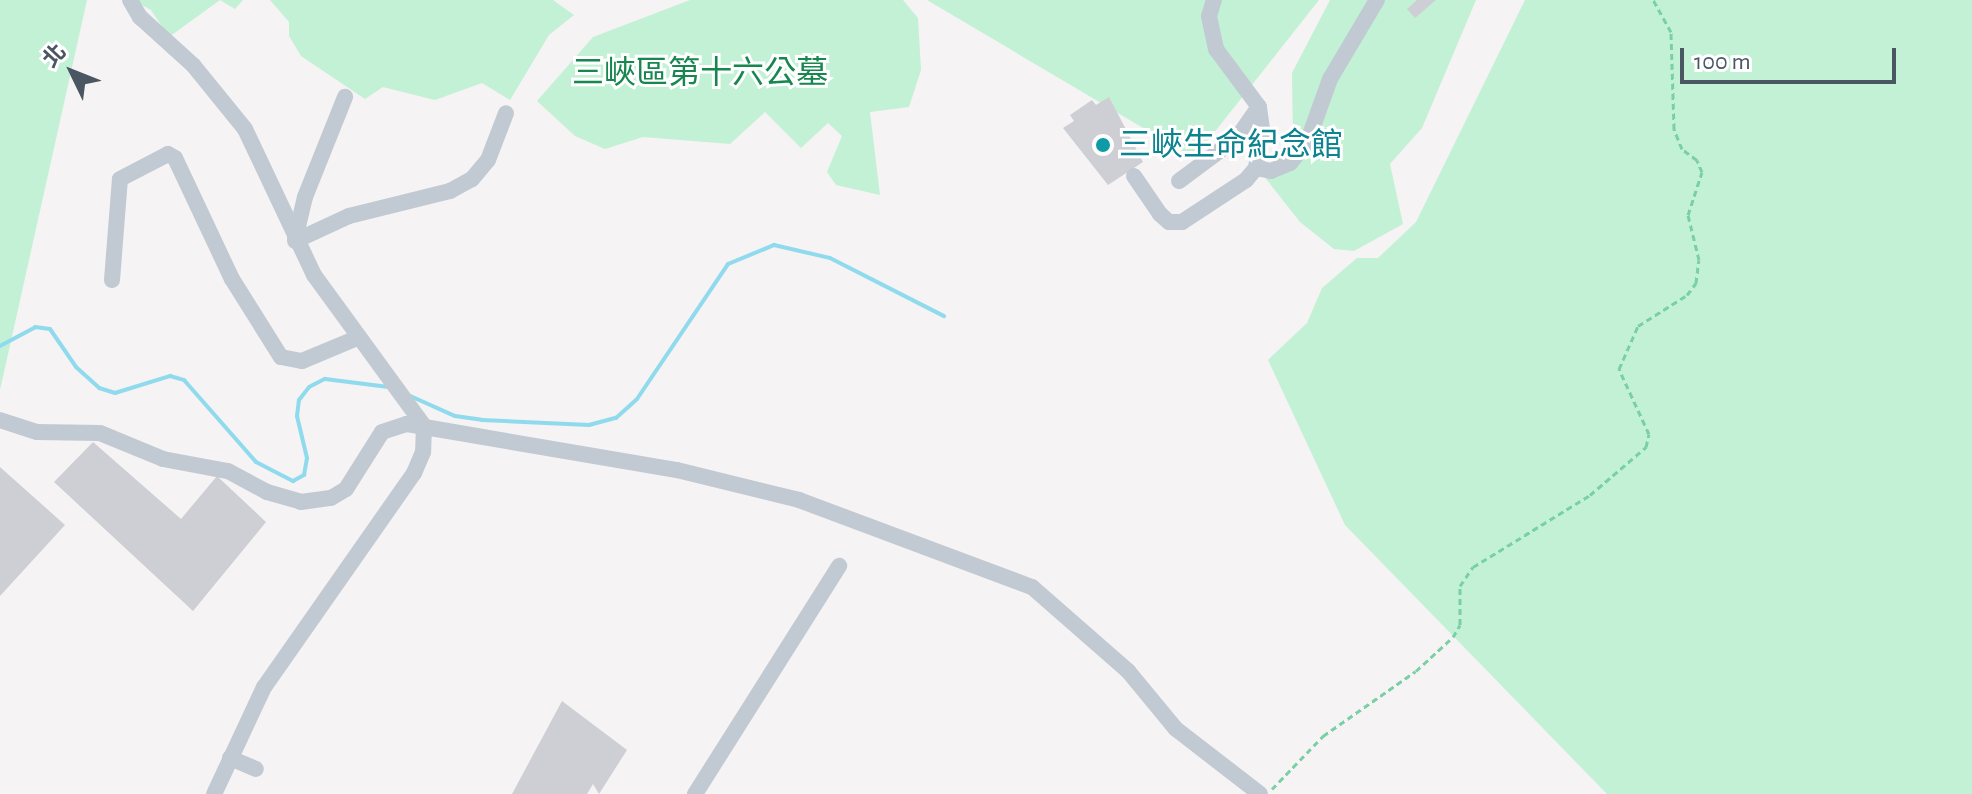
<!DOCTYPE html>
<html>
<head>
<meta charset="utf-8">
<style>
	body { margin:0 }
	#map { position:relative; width:1972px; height:794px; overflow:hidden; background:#f5f3f3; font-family:"Alegreya Sans","Noto Sans TC",sans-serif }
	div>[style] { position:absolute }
	.green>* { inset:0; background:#c3f1d5 }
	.stream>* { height:4px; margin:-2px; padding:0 2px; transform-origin:2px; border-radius:2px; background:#90daee }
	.building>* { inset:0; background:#cdcfd5 }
	.path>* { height:3px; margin-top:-1.5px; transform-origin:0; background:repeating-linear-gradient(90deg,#7ad0a6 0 6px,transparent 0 10px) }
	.minor>* { height:16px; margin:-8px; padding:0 8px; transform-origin:8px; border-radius:8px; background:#c1cad2 }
	.dots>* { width:22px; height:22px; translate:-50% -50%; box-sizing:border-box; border:4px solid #fff; border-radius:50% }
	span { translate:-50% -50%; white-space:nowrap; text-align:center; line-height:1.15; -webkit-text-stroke:6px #fff; paint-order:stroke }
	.park-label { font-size:32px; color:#17864f }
	.culture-label { font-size:32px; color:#0d838f }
	.left { translate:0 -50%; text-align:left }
	.north { position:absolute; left:32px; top:32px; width:80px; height:80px; -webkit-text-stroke:6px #fff; paint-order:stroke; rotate:313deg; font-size:22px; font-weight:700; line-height:32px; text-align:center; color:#4a5661 }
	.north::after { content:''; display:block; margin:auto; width:28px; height:36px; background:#4a5661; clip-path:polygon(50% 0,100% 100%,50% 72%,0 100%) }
	.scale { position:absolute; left:1680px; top:48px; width:216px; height:36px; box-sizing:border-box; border:4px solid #4a5661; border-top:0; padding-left:10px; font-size:24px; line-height:28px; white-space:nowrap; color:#4a5661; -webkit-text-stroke:6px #fff; paint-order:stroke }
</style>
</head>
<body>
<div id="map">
	<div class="green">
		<i style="clip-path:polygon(0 0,87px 0,0 390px)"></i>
		<i style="clip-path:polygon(133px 0,243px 0,235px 9px,220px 0,169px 37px,151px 10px)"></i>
		<i style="clip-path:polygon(270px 0,553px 0,574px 15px,549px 35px,510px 100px,482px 83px,435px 100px,383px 87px,365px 99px,301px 56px,289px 36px,289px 22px)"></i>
		<i style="clip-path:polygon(690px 0,903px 0,918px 18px,921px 70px,909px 107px,870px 112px,880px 195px,836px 185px,827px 172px,842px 136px,828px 123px,801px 148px,765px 112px,730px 144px,643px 137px,605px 149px,575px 136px,537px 101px,593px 37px)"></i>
		<i style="clip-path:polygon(927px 0,1319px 0,1194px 158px)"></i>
		<i style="clip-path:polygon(1330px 0,1476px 0,1422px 128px,1390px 164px,1403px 224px,1354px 251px,1334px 249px,1300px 222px,1263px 175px,1293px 141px,1292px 73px)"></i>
		<i style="clip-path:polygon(1525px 0,1972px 0,1972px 794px,1607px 794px,1345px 525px,1268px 360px,1307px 323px,1322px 288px,1357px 258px,1378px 258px,1416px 222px)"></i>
	</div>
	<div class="stream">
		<i style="left:0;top:346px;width:40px;rotate:-28deg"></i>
		<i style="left:35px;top:327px;width:15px;rotate:8deg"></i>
		<i style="left:50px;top:329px;width:46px;rotate:55.6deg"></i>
		<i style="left:76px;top:367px;width:31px;rotate:42deg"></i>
		<i style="left:99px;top:388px;width:17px;rotate:17deg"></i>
		<i style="left:115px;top:393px;width:58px;rotate:-17.2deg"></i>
		<i style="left:170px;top:376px;width:15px;rotate:16deg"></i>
		<i style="left:184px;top:380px;width:109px;rotate:48.7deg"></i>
		<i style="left:256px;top:462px;width:42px;rotate:27.2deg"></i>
		<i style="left:293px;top:481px;width:13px;rotate:-29deg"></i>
		<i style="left:304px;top:475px;width:17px;rotate:-80deg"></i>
		<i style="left:307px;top:458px;width:43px;rotate:-103.4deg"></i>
		<i style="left:297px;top:416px;width:16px;rotate:-83deg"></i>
		<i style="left:299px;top:400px;width:16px;rotate:-52deg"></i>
		<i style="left:309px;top:387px;width:18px;rotate:-27deg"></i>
		<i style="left:325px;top:379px;width:64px;rotate:7.1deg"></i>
		<i style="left:408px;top:395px;width:51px;rotate:24.1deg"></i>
		<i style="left:455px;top:416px;width:27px;rotate:8deg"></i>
		<i style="left:482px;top:420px;width:107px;rotate:2.7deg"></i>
		<i style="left:589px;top:425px;width:28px;rotate:-15deg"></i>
		<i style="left:616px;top:418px;width:28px;rotate:-42deg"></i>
		<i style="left:637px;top:399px;width:163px;rotate:-56deg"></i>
		<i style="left:728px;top:264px;width:50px;rotate:-22.4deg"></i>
		<i style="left:774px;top:245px;width:57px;rotate:13.1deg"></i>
		<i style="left:830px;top:258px;width:128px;rotate:27deg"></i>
	</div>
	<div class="building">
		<i style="clip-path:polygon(1417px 0,1436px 0,1415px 18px,1407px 9px)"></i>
		<i style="clip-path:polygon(1109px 97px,1143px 162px,1108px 185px,1063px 128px,1074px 121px,1070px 115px,1092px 100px,1096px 105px)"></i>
		<i style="clip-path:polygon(93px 442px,181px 519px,217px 476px,266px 522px,193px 611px,54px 482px)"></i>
		<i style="clip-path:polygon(0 467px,65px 525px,0 596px)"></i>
		<i style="clip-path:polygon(562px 701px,627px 750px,599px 794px,593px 784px,587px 794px,512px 794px)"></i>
	</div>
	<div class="path">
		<i style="left:1272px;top:789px;width:74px;rotate:-46.1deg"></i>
		<i style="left:1323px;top:736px;width:113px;rotate:-35deg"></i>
		<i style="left:1416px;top:671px;width:50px;rotate:-42.6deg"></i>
		<i style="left:1453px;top:637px;width:14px;rotate:-60deg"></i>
		<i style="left:1460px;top:625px;width:39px;rotate:-90deg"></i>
		<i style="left:1460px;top:586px;width:23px;rotate:-56deg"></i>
		<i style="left:1473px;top:567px;width:137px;rotate:-31.6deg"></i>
		<i style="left:1590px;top:495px;width:74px;rotate:-40.6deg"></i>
		<i style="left:1646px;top:447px;width:13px;rotate:-77deg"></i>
		<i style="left:1649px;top:434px;width:72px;rotate:-114.8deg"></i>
		<i style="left:1619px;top:369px;width:47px;rotate:-66.2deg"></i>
		<i style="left:1638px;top:326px;width:58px;rotate:-32.3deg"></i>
		<i style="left:1687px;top:295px;width:15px;rotate:-53deg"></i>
		<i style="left:1696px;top:283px;width:23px;rotate:-83deg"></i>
		<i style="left:1699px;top:260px;width:46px;rotate:-103.7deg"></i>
		<i style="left:1688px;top:215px;width:45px;rotate:-72deg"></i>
		<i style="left:1702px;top:172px;width:13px;rotate:-113deg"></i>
		<i style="left:1697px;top:160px;width:19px;rotate:-144deg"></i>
		<i style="left:1682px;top:149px;width:22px;rotate:-112deg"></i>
		<i style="left:1674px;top:129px;width:97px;rotate:-91.8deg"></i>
		<i style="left:1671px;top:32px;width:37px;rotate:-119deg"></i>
	</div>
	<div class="minor">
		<i style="left:130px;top:0;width:20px;rotate:60deg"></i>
		<i style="left:140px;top:17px;width:72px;rotate:42.2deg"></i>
		<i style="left:193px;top:65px;width:82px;rotate:50.9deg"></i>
		<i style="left:245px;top:129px;width:161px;rotate:64.7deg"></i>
		<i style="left:314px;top:275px;width:187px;rotate:53.9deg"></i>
		<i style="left:424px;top:426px;width:26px;rotate:92deg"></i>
		<i style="left:423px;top:452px;width:23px;rotate:113deg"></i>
		<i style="left:414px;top:473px;width:261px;rotate:125deg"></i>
		<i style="left:264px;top:687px;width:118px;rotate:115deg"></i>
		<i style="left:1256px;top:168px;width:15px;rotate:11deg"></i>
		<i style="left:1271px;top:171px;width:21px;rotate:-23deg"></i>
		<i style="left:1290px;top:163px;width:26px;rotate:-50deg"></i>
		<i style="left:1307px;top:143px;width:68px;rotate:-70.2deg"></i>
		<i style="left:1330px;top:79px;width:92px;rotate:-59.3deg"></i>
		<i style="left:1134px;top:176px;width:46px;rotate:55.6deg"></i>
		<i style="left:1160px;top:214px;width:12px;rotate:42deg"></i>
		<i style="left:1169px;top:222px;width:13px"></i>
		<i style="left:1182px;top:222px;width:77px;rotate:-33.3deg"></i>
		<i style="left:1246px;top:180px;width:16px;rotate:-50deg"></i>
		<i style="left:1256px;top:168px;width:39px;rotate:-81deg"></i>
		<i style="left:1262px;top:129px;width:22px;rotate:-98deg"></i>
		<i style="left:1259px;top:107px;width:72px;rotate:-126.6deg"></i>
		<i style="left:1216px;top:49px;width:34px;rotate:-102deg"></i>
		<i style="left:1209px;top:16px;width:17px;rotate:-73deg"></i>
		<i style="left:1179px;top:181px;width:72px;rotate:-36.6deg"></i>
		<i style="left:1237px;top:138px;width:38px;rotate:-55deg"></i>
		<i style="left:295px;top:239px;width:43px;rotate:-76.6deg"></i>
		<i style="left:305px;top:197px;width:108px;rotate:-68.2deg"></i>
		<i style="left:295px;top:241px;width:60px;rotate:-24.8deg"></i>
		<i style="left:349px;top:216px;width:104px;rotate:-13.9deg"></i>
		<i style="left:450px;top:191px;width:25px;rotate:-29deg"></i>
		<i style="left:472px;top:179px;width:25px;rotate:-50deg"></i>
		<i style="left:488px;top:160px;width:50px;rotate:-69deg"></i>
		<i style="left:112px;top:280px;width:101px;rotate:-85.5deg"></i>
		<i style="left:120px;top:179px;width:54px;rotate:-27.5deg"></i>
		<i style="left:168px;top:154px;width:8px;rotate:30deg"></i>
		<i style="left:175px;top:158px;width:134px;rotate:64.8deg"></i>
		<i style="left:232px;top:279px;width:92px;rotate:57.9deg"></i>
		<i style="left:281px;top:357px;width:21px;rotate:11deg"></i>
		<i style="left:302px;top:361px;width:60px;rotate:-22.7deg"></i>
		<i style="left:0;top:420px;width:39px;rotate:18deg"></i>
		<i style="left:37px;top:432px;width:63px;rotate:0.9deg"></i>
		<i style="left:100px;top:433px;width:68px;rotate:22.4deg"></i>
		<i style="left:163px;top:459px;width:66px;rotate:10.5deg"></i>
		<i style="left:228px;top:471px;width:44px;rotate:28.3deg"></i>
		<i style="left:267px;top:492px;width:35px;rotate:16deg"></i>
		<i style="left:301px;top:502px;width:30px;rotate:-8deg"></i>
		<i style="left:331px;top:498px;width:17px;rotate:-31deg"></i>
		<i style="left:346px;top:489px;width:67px;rotate:-57.7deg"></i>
		<i style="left:382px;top:432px;width:26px;rotate:-18deg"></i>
		<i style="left:407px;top:424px;width:274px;rotate:9.7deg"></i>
		<i style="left:677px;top:470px;width:126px;rotate:13.8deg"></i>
		<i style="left:799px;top:500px;width:249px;rotate:20.5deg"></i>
		<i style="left:1032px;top:587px;width:128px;rotate:41.2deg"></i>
		<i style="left:1128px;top:671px;width:75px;rotate:50.4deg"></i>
		<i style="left:1176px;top:729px;width:106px;rotate:37.7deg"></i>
		<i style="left:230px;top:758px;width:28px;rotate:23deg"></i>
		<i style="left:695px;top:794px;width:270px;rotate:-57.7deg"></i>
	</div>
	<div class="dots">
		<i style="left:1103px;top:145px;background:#0f9aa8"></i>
	</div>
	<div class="park-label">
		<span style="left:700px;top:73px">三峽區第十六公墓</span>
	</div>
	<div class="culture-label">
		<span class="left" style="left:1119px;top:145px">三峽生命紀念館</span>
	</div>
	<div class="north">北</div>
	<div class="scale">100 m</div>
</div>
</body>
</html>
